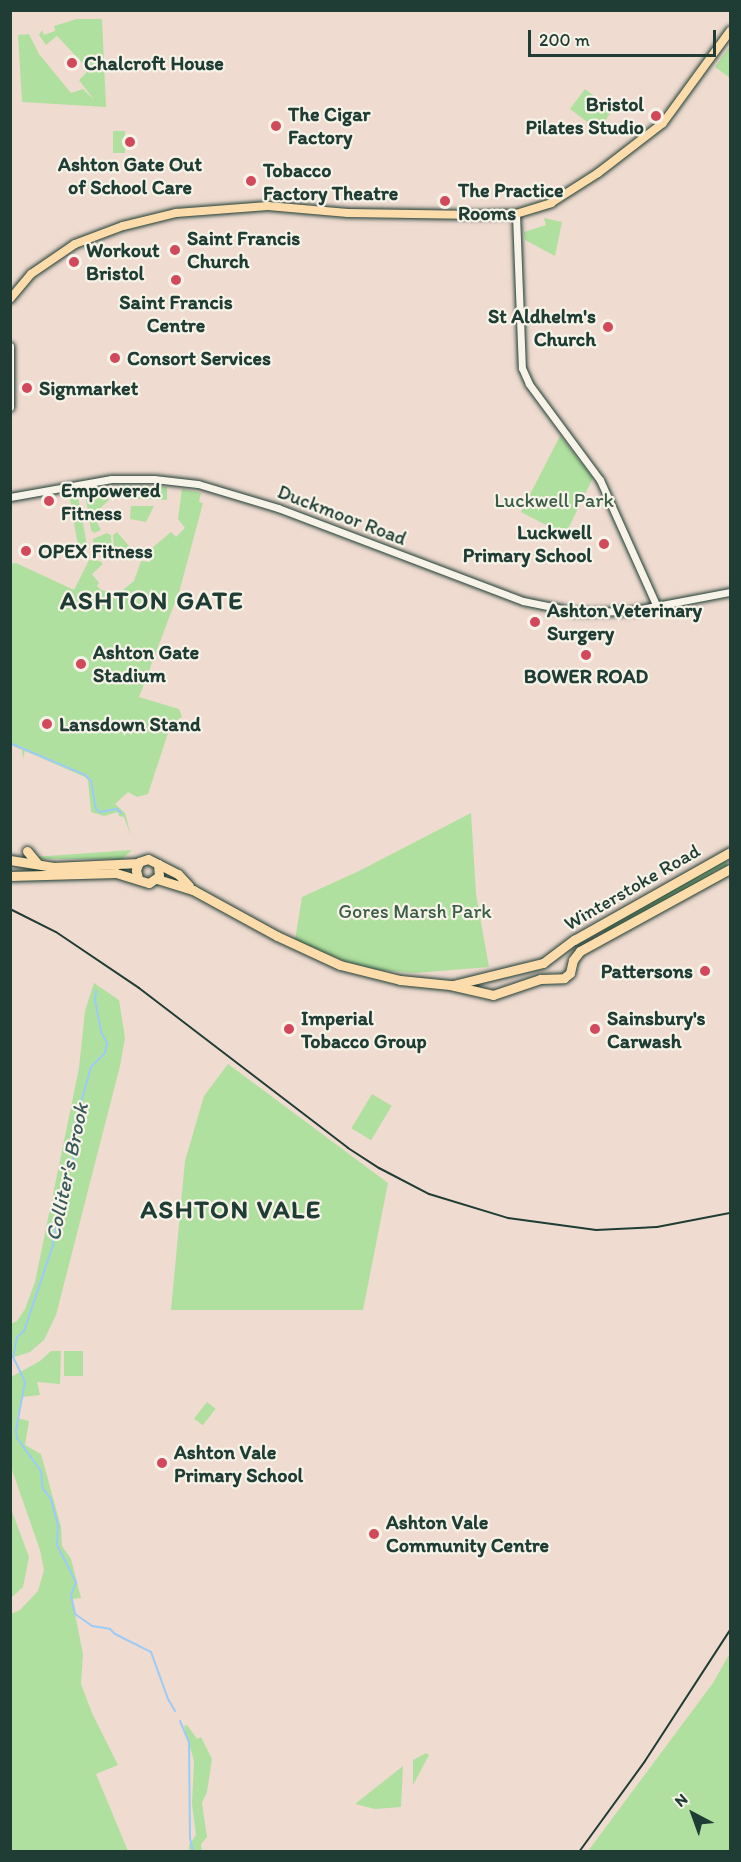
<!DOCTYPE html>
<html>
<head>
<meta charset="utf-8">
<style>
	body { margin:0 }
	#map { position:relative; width:741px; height:1862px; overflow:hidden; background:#efdbd0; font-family:Itim,sans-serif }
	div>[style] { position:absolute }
	.green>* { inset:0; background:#b0e09f; transform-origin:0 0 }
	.stream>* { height:2px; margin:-1px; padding:0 1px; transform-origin:1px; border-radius:1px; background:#9ccbf7 }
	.roads { filter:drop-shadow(0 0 2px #1f3d34) drop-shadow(0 0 2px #1f3d34) }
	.minor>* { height:7px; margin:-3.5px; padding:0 3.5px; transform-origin:3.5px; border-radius:3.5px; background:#f7f3e8 }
	.major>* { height:8px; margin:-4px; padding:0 4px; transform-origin:4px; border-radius:4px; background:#fddcac }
	.highway>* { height:9px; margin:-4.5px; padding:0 4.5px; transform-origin:4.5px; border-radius:4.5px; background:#fddcac }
	.rail>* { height:2px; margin:-1px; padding:0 1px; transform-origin:1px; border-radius:1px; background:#1f3d34 }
	.dots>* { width:16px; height:16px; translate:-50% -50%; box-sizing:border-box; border:3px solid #f7f3e8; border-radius:50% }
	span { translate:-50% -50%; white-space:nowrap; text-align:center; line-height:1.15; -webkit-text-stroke:4.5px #f7f3e8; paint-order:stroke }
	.poi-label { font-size:20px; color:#1f3d34; font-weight:700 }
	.left { translate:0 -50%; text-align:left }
	.right { translate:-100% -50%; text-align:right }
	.park-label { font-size:20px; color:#3c5e49 }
	.street-label { font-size:20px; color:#1f3d34 }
	.water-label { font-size:21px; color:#38595b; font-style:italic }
	.district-label { font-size:26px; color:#1f3d34; font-weight:700; letter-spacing:1.5px }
	.frame { position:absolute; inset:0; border:12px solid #1f3d34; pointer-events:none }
	.north { position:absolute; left:663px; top:1784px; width:60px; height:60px; -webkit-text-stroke:4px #f7f3e8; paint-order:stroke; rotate:319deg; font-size:16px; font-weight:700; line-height:24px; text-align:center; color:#1f3d34 }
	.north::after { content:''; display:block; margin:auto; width:21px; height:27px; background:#1f3d34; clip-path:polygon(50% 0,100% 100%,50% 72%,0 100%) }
	.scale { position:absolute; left:528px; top:30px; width:188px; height:27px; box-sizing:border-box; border:3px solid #1f3d34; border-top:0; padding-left:8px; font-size:18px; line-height:21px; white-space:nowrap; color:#1f3d34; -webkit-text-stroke:4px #f7f3e8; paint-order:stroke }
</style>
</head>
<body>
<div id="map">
	<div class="green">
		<i style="clip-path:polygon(77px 19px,102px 19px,106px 107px,22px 102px,18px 35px,29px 34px,39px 54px,71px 93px,83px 89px,94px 100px,79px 80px,89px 70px,57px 36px,46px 45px,39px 35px,42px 30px,44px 35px,55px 31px,54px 26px)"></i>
		<i style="clip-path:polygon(730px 46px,730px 78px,715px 67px)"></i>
		<i style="left:585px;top:89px;width:35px;height:25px;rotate:37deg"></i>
		<i style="left:125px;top:131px;width:22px;height:12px;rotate:90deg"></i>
		<i style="clip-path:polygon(544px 218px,562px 222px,555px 256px,525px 240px,524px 232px,546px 225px)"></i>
		<i style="clip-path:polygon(560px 436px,593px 478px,565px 535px,521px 512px)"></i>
		<i style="clip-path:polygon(120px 485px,167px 487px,167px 500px,119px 498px,118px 489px)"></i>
		<i style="clip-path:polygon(103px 487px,107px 490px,109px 500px,93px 515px,101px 530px,94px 533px,91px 530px,85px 493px,86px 490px)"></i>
		<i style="clip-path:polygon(182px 489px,201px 493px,199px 502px,203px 503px,180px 589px,139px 697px,179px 709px,182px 717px,171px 724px,148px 794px,137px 797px,128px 792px,115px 804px,125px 813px,131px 836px,124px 817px,119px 816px,118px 812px,104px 816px,91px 812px,88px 780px,85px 777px,25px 751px,23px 759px,22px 750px,11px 745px,11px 564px,16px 563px,74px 590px,89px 560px,100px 561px,103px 564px,92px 574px,99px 583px,97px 586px,101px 590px,118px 594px,134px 581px,141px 561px,150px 562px,152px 548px,171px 532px,176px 537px,185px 528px,178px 519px)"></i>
		<i style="clip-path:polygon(77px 491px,87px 545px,85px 550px,79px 552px,69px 493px)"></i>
		<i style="clip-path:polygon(131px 506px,154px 506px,146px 522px,130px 519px)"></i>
		<i style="clip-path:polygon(117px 532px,135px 553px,135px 554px,114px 550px,113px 535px)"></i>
		<i style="clip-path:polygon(107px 533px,111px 535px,112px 550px,94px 547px,93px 539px)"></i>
		<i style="clip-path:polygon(471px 813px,476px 894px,489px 967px,415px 973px,378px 970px,345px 961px,295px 940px,302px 897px,359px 871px)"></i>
		<i style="clip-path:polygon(132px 850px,122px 859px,40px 859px,34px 857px)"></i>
		<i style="clip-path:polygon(725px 860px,728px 866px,712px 872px,713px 875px,605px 933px,602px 927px)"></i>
		<i style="clip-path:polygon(94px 983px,119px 1000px,125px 1038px,120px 1066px,56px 1315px,44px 1340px,30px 1352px,11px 1358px,11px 1324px,17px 1321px,25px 1309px,35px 1282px,79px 1068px,85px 1011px)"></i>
		<i style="clip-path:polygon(228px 1064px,388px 1183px,363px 1310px,171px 1310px,185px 1161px,204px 1096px)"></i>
		<i style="left:372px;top:1094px;width:23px;height:40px;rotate:31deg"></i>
		<i style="clip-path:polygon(51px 1351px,61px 1351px,60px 1384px,37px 1382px,40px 1395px,22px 1397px,17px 1418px,29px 1421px,25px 1445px,41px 1454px,61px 1527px,62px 1546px,71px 1559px,81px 1598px,72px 1599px,83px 1654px,81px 1684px,92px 1713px,118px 1765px,96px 1774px,128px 1851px,11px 1851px,11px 1614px,20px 1610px,38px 1591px,44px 1570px,40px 1550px,11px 1467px,11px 1377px,40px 1361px)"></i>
		<i style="left:64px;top:1351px;width:19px;height:25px"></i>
		<i style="left:207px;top:1402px;width:11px;height:21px;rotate:38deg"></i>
		<i style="clip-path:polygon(10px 1506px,29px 1557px,23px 1587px,11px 1598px)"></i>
		<i style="clip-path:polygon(730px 1653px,730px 1851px,588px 1851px,713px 1683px)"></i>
		<i style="clip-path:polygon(187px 1725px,197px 1739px,201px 1737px,212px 1759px,207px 1792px,202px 1803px,207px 1837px,201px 1844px,202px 1851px,189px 1851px,189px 1845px,196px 1835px,192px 1804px,194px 1761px,184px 1726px)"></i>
		<i style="clip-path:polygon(426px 1753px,429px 1755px,413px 1785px,413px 1760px)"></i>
		<i style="clip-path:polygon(403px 1766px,401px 1807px,375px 1809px,355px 1804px)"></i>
	</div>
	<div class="stream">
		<i style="left:10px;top:743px;width:82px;rotate:23.1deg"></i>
		<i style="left:85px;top:775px;width:8px;rotate:45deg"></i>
		<i style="left:91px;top:781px;width:28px;rotate:80deg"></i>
		<i style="left:96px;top:809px;width:5px;rotate:37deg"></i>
		<i style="left:100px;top:812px;width:17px;rotate:-10deg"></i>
		<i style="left:117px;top:809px;width:6px;rotate:45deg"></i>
		<i style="left:96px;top:991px;width:9px;rotate:96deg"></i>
		<i style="left:95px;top:1000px;width:33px;rotate:79deg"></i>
		<i style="left:101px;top:1032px;width:13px;rotate:61deg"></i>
		<i style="left:107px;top:1043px;width:10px;rotate:101deg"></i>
		<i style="left:105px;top:1053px;width:20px;rotate:135deg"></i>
		<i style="left:91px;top:1067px;width:74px;rotate:105.7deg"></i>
		<i style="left:71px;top:1138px;width:6px;rotate:59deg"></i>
		<i style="left:74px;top:1143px;width:19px;rotate:93deg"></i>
		<i style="left:73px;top:1162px;width:16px;rotate:125deg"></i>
		<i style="left:64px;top:1175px;width:71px;rotate:98.9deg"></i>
		<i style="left:53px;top:1245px;width:91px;rotate:108.6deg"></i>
		<i style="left:24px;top:1331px;width:9px;rotate:139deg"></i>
		<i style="left:17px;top:1337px;width:20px;rotate:101deg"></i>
		<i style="left:13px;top:1357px;width:28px;rotate:64deg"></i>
		<i style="left:25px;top:1382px;width:49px;rotate:100.6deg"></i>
		<i style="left:16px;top:1430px;width:8px;rotate:83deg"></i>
		<i style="left:17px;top:1438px;width:41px;rotate:54deg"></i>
		<i style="left:41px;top:1471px;width:18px;rotate:84deg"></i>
		<i style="left:43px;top:1489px;width:13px;rotate:51deg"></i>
		<i style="left:51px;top:1499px;width:27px;rotate:75deg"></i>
		<i style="left:58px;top:1525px;width:20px;rotate:93deg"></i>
		<i style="left:57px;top:1545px;width:42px;rotate:62.8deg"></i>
		<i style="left:76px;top:1582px;width:14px;rotate:111deg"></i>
		<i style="left:71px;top:1595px;width:19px;rotate:78deg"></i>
		<i style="left:75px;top:1614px;width:21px;rotate:35deg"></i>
		<i style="left:92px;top:1626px;width:18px;rotate:9deg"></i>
		<i style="left:110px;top:1629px;width:7px;rotate:45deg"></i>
		<i style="left:115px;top:1634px;width:40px;rotate:26.6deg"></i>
		<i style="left:151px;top:1652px;width:50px;rotate:70.1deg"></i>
		<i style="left:168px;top:1699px;width:14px;rotate:60deg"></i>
		<i style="left:180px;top:1721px;width:23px;rotate:67deg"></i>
		<i style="left:189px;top:1742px;width:96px;rotate:89.4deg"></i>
		<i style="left:190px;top:1838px;width:14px;rotate:78deg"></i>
	</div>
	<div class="roads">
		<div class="minor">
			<i style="left:516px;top:214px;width:154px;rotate:87.8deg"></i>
			<i style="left:522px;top:368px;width:17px;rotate:66deg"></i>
			<i style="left:529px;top:384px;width:119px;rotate:53.5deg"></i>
			<i style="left:600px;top:480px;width:139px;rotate:65.8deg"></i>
			<i style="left:10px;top:346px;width:61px;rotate:90deg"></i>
			<i style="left:10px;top:497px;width:103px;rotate:-10.1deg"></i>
			<i style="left:111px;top:479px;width:43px"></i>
			<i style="left:154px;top:479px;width:44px;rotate:6.5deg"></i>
			<i style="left:198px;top:484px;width:84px;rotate:16.7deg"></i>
			<i style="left:278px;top:508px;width:262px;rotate:20.8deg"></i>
			<i style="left:523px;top:601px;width:55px;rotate:11.5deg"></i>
			<i style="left:577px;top:612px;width:53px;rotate:-1.1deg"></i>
			<i style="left:630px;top:611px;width:102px;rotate:-10.8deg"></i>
		</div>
		<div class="major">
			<i style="left:10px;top:299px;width:33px;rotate:-50deg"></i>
			<i style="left:31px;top:274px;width:53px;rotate:-34.3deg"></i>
			<i style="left:75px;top:244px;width:51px;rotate:-20.6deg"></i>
			<i style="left:123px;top:226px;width:55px;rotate:-13.8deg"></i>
			<i style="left:176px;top:213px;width:92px;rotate:-4.4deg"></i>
			<i style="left:268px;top:206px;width:80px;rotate:5deg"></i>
			<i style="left:348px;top:213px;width:131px;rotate:0.9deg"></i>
			<i style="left:479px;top:215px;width:37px;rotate:-2deg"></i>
			<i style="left:516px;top:214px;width:37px;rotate:-17deg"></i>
			<i style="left:551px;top:203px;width:56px;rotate:-32.6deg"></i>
			<i style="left:598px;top:173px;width:82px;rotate:-37.6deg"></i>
			<i style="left:663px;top:123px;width:114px;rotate:-53.9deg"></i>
		</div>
		<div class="highway">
			<i style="left:27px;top:851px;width:17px;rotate:50deg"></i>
			<i style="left:10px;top:860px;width:44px;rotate:9.2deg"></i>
			<i style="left:53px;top:867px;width:86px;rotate:-2.7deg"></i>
			<i style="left:158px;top:864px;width:22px;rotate:27deg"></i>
			<i style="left:178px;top:874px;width:16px;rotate:47deg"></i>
			<i style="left:10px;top:876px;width:106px;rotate:-1.6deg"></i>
			<i style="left:116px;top:873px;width:34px;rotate:17deg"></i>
			<i style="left:149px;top:883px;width:12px;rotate:-35deg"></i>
			<i style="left:159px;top:876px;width:12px;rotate:-95deg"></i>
			<i style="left:158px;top:864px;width:11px;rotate:-153deg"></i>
			<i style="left:148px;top:859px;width:9px;rotate:162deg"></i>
			<i style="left:139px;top:862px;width:9px;rotate:111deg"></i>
			<i style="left:136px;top:870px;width:8px;rotate:76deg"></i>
			<i style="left:157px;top:879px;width:38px;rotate:17deg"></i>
			<i style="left:193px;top:890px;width:96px;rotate:28.7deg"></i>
			<i style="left:277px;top:936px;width:69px;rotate:24.7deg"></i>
			<i style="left:340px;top:965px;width:62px;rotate:14deg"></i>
			<i style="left:400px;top:980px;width:50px;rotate:5.7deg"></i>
			<i style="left:450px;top:985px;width:44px;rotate:13.1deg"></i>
			<i style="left:493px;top:995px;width:50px;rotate:-18.8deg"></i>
			<i style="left:540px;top:979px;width:24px;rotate:-2deg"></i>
			<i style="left:564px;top:978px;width:8px;rotate:-40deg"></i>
			<i style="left:570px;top:973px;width:13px;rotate:-77deg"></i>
			<i style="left:573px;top:960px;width:11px;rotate:-52deg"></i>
			<i style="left:580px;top:951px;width:171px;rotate:-28.7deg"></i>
			<i style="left:453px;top:985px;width:93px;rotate:-13.7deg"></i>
			<i style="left:543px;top:963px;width:39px;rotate:-37deg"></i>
			<i style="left:574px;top:940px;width:179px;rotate:-29.4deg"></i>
		</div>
	</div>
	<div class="rail">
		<i style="left:10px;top:909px;width:51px;rotate:26.6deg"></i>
		<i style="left:56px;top:932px;width:100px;rotate:34deg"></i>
		<i style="left:139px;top:988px;width:263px;rotate:37.4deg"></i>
		<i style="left:348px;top:1148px;width:37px;rotate:33deg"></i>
		<i style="left:379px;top:1168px;width:56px;rotate:27.5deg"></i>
		<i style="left:429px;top:1194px;width:83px;rotate:16.9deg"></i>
		<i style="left:508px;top:1218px;width:89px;rotate:7.8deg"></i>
		<i style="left:596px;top:1230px;width:61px;rotate:-2.8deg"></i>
		<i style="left:657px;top:1227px;width:74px;rotate:-10.9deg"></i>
		<i style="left:579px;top:1852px;width:112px;rotate:-54deg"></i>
		<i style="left:645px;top:1761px;width:156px;rotate:-57deg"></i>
	</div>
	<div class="dots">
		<i style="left:72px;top:63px;background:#d1495b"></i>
		<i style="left:656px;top:116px;background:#d1495b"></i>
		<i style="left:276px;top:126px;background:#d1495b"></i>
		<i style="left:130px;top:142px;background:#d1495b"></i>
		<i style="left:251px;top:181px;background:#d1495b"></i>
		<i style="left:445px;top:201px;background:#d1495b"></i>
		<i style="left:175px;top:250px;background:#d1495b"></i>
		<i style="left:74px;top:262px;background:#d1495b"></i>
		<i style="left:176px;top:280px;background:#d1495b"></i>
		<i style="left:608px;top:327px;background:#d1495b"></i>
		<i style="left:115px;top:358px;background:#d1495b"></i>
		<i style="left:27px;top:388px;background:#d1495b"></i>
		<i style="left:49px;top:501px;background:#d1495b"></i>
		<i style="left:604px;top:544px;background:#d1495b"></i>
		<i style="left:26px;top:551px;background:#d1495b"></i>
		<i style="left:535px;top:622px;background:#d1495b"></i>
		<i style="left:586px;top:655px;background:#d1495b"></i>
		<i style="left:81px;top:664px;background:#d1495b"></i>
		<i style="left:47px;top:724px;background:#d1495b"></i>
		<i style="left:705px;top:971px;background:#d1495b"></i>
		<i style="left:289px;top:1029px;background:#d1495b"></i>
		<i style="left:595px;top:1029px;background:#d1495b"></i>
		<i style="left:162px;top:1463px;background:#d1495b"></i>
		<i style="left:374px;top:1534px;background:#d1495b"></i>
	</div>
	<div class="poi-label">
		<span class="left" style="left:84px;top:63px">Chalcroft House</span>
		<span class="right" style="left:644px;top:116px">Bristol<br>Pilates Studio</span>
		<span class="left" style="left:288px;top:126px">The Cigar<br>Factory</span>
		<span style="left:130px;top:176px">Ashton Gate Out<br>of School Care</span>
		<span class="left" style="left:263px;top:182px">Tobacco<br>Factory Theatre</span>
		<span class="left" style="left:458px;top:202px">The Practice<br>Rooms</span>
		<span class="left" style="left:187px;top:250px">Saint Francis<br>Church</span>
		<span class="left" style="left:86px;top:262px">Workout<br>Bristol</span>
		<span style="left:176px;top:314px">Saint Francis<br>Centre</span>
		<span class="right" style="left:596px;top:328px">St Aldhelm's<br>Church</span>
		<span class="left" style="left:127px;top:358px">Consort Services</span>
		<span class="left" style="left:39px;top:388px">Signmarket</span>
		<span class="left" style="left:61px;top:502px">Empowered<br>Fitness</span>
		<span class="right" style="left:592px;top:544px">Luckwell<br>Primary School</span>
		<span class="left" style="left:38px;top:551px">OPEX Fitness</span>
		<span class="left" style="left:547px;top:622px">Ashton Veterinary<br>Surgery</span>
		<span class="left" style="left:93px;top:664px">Ashton Gate<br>Stadium</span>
		<span style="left:586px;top:676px">BOWER ROAD</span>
		<span class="left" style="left:59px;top:724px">Lansdown Stand</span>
		<span class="right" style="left:693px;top:971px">Pattersons</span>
		<span class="left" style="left:301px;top:1030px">Imperial<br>Tobacco Group</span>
		<span class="left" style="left:607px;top:1030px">Sainsbury's<br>Carwash</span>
		<span class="left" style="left:174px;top:1464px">Ashton Vale<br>Primary School</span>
		<span class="left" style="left:386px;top:1534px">Ashton Vale<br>Community Centre</span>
	</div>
	<div class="park-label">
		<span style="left:554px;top:500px">Luckwell Park</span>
		<span style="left:415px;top:911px">Gores Marsh Park</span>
	</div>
	<div class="street-label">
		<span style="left:342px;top:515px;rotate:21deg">Duckmoor Road</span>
		<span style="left:632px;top:887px;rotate:-30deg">Winterstoke Road</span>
	</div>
	<div class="water-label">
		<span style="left:67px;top:1172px;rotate:-78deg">Colliter's Brook</span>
	</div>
	<div class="district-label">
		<span style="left:152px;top:601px">ASHTON GATE</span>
		<span style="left:231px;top:1210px">ASHTON VALE</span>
	</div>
	<div class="frame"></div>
	<div class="north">N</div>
	<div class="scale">200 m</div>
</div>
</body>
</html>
